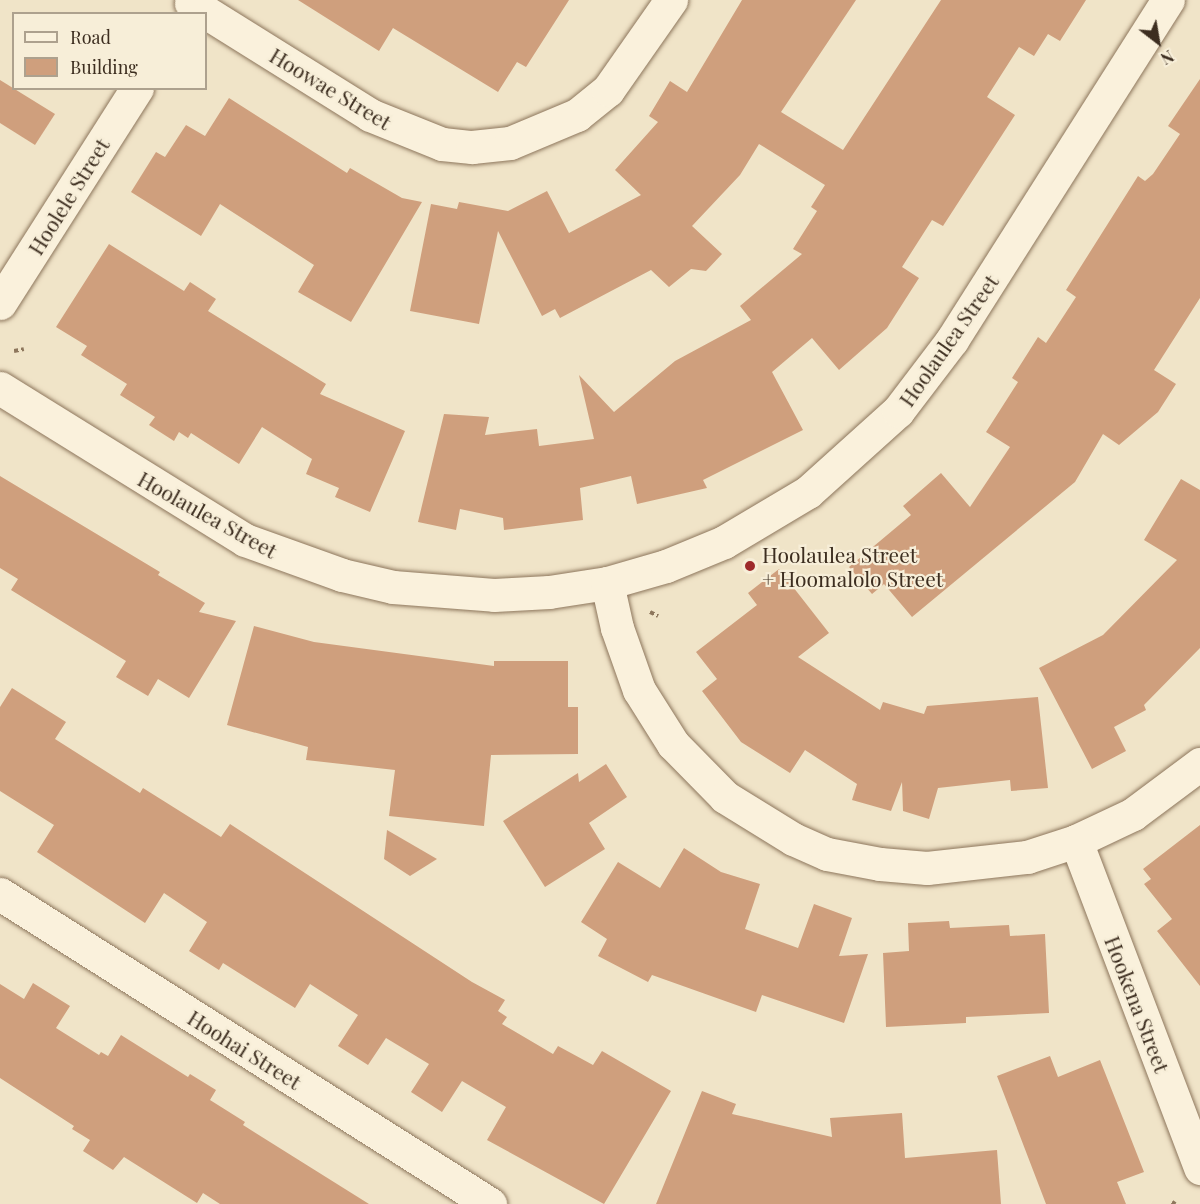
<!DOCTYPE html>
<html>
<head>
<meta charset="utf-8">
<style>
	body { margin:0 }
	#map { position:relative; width:1200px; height:1204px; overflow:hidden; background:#f0e4c8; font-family:"Playfair Display",serif }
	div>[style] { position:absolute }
	.building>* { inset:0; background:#cf9f7d }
	.path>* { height:4px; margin-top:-2px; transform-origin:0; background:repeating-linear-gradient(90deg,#8d765c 0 4.5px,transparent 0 7.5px) }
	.roads { filter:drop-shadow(0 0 2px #8d765c) drop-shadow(0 0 2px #8d765c) }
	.minor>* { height:33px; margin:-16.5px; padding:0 16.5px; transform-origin:16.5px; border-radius:16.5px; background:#faf1dc }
	.dots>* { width:16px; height:16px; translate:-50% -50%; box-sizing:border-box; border:3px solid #f7eed8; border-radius:50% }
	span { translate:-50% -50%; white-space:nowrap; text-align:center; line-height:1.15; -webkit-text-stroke:4.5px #f7eed8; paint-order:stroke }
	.street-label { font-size:21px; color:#3d2e20 }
	.poi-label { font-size:21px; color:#3d2e20 }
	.left { translate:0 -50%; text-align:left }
	.legend { position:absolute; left:12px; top:12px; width:195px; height:78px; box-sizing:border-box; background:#f7eed8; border:2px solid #ada18e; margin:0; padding:8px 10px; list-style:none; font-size:18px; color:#3d2e20 }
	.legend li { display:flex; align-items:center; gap:12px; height:30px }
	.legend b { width:30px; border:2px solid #ada18e }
	.north { position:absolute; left:1128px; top:12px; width:60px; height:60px; -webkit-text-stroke:4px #f7eed8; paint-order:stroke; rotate:149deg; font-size:16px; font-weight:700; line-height:24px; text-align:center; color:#3d2e20 }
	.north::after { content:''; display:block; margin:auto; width:21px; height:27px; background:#3d2e20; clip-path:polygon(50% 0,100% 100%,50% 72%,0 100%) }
</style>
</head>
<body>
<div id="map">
	<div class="building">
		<i style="clip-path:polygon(298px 0,569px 0,526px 67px,517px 62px,498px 92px,393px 28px,379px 51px)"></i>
		<i style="clip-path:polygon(742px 0,856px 0,781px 112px,843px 150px,941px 0,1086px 0,1060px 41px,1048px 34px,1034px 56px,1019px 47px,987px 97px,1015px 115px,943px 226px,932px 220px,902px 267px,919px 278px,887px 328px,839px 370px,812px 338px,772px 372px,803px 430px,703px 480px,707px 488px,637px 504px,631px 476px,580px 488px,583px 520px,504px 530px,503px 518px,460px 509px,456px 530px,418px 522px,444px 414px,489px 417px,485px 435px,537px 429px,539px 446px,594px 439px,579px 375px,614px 412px,675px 361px,751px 320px,740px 306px,802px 254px,793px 249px,817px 211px,811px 207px,825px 185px,759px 144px,740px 175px,692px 226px,722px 254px,706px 271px,691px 269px,669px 287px,651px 270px,560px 318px,555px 309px,542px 316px,498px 231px,479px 324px,410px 311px,431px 204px,457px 209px,459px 202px,508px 211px,547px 191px,569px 233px,641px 195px,615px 170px,658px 122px,649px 116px,670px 81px,687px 92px)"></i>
		<i style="clip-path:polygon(1200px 79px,1200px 298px,1154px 370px,1176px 384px,1158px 412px,1119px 445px,1103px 434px,1075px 482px,912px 617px,884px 584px,872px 594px,849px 567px,911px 515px,903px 506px,941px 473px,970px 507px,1010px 447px,986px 432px,1018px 382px,1012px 378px,1038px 337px,1046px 343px,1076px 297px,1066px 290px,1138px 176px,1145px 181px,1153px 174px,1180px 134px,1168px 126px)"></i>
		<i style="clip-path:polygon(0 80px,55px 114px,35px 145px,0 123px)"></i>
		<i style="clip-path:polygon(229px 98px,347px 173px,350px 168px,402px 198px,422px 202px,351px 322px,298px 292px,314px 265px,220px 204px,201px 236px,131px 192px,156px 152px,165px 157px,186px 125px,205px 136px)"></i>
		<i style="clip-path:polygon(109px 244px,184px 291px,190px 282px,216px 299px,208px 311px,326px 384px,320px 394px,405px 431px,370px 512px,335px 497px,339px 488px,306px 474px,312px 459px,262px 427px,239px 464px,191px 433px,188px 438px,179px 432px,174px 441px,149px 425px,155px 417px,120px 395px,127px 384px,81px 355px,87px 346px,56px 327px)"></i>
		<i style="clip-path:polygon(0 476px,160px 572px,158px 575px,205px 603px,199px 612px,236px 621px,189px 698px,158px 679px,148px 696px,116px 677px,126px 661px,11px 590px,18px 579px,0 568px)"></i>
		<i style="clip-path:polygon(1181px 479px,1200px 490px,1200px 648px,1144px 705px,1146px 710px,1114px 727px,1126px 751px,1092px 769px,1039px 668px,1103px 635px,1177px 560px,1144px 540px)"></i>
		<i style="clip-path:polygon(779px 569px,829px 633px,798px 657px,880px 710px,883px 702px,924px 714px,927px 706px,1038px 697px,1048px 788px,1011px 791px,1010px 780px,938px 788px,929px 819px,903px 811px,902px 782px,891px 811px,852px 800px,857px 784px,805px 750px,790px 773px,741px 742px,702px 691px,717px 679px,696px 652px,757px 605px,748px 593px)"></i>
		<i style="clip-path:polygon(254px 626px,314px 642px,494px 666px,494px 661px,568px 661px,568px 707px,578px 707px,578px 754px,491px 755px,484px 826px,389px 816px,395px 770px,306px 760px,308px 747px,227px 725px)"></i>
		<i style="clip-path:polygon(12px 688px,66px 722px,55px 739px,140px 793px,143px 788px,221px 837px,230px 824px,472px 982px,505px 1000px,498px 1011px,507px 1017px,502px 1024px,553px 1054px,558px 1046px,593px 1065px,602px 1051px,671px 1091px,604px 1204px,487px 1140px,506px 1107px,462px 1081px,442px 1112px,411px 1092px,429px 1064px,386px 1038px,368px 1065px,338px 1046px,358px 1015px,310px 984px,295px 1008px,223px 963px,219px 970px,189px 951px,207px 922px,164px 893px,145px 923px,37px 852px,54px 825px,0 791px,0 707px)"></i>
		<i style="clip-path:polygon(606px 764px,627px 797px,589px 823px,605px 849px,545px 887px,503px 821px,578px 773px,579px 782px)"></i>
		<i style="clip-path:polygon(1200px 825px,1200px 986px,1157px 931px,1172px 919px,1144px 884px,1151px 879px,1143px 869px)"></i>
		<i style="clip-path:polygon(387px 830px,437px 859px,410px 876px,384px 859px)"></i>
		<i style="clip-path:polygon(684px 848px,721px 872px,760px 884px,745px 929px,798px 948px,814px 904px,852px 918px,839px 956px,868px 954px,844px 1023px,762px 995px,756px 1012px,652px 975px,648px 982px,598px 956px,607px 939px,581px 922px,618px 862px,660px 888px)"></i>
		<i style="clip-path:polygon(949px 921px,950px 928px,1009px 925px,1010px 936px,1045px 934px,1049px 1013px,966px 1017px,966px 1023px,886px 1027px,883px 953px,909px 951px,908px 923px)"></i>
		<i style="clip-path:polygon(33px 983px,70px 1006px,56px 1028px,99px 1055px,101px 1052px,108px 1056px,121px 1035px,188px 1077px,190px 1074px,216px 1090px,210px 1100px,245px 1122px,243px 1125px,369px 1204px,220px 1204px,203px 1193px,197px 1203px,124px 1157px,113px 1170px,83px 1151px,90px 1140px,72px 1129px,74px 1126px,0 1078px,0 984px,24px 999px)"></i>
		<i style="clip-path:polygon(1050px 1056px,1058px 1077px,1100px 1060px,1144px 1172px,1117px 1182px,1126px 1204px,1046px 1204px,997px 1076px)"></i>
		<i style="clip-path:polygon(702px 1091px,736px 1104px,732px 1114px,832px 1137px,830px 1118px,902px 1113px,905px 1158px,997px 1150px,1001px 1204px,656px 1204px)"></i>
	</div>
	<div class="path">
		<i style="left:14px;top:351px;width:10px;rotate:-11deg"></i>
		<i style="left:650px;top:612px;width:9px;rotate:27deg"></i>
		<i style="left:1172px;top:1202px;width:4px;rotate:34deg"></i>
	</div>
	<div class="roads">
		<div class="minor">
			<i style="left:191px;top:3px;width:211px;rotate:32deg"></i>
			<i style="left:370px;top:115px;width:78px;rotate:21.9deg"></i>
			<i style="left:442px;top:144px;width:30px;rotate:6deg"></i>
			<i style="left:472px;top:147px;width:38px;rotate:-6deg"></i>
			<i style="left:510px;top:143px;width:73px;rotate:-22.7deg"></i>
			<i style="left:577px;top:115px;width:40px;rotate:-39deg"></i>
			<i style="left:608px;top:90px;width:110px;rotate:-55deg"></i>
			<i style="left:0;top:303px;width:255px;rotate:-57.5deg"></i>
			<i style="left:0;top:388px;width:288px;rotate:31.8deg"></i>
			<i style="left:245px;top:540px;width:103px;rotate:19.8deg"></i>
			<i style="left:342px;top:575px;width:52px;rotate:13.2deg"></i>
			<i style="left:393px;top:587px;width:101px;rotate:4.5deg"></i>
			<i style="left:494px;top:595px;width:55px;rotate:-3.1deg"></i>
			<i style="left:549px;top:592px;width:59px;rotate:-8.8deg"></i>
			<i style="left:607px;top:583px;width:61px;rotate:-16.1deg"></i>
			<i style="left:666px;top:566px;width:63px;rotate:-22.5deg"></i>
			<i style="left:724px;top:542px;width:98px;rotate:-30.8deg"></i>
			<i style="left:808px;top:492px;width:121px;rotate:-42deg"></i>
			<i style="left:898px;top:411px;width:89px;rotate:-52.7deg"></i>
			<i style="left:952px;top:340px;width:403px;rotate:-57.6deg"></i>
			<i style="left:607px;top:583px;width:46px;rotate:77.5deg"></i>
			<i style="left:617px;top:628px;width:66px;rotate:70.5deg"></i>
			<i style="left:639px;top:690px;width:64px;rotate:57.8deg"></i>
			<i style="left:673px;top:744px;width:74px;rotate:45.5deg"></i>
			<i style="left:725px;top:797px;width:80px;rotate:31.7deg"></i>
			<i style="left:793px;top:839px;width:37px;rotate:24deg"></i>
			<i style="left:827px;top:854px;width:54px;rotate:10.7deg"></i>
			<i style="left:880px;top:864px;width:47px;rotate:4.9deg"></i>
			<i style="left:927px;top:868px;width:101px;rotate:-6.3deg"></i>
			<i style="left:1027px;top:857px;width:52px;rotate:-18.1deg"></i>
			<i style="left:1076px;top:841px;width:63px;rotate:-25.3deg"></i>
			<i style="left:1133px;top:814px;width:84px;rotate:-36.7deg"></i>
			<i style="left:1076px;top:841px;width:350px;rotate:69.2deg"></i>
			<i style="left:0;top:894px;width:580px;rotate:32.32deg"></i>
		</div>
	</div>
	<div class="dots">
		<i style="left:750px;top:566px;background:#9e2a2b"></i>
	</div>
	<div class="street-label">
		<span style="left:331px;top:88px;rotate:31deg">Hoowae Street</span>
		<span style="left:68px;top:196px;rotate:-58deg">Hoolele Street</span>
		<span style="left:948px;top:340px;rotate:-55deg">Hoolaulea Street</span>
		<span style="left:208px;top:514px;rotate:29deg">Hoolaulea Street</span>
		<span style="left:1138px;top:1004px;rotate:69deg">Hookena Street</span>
		<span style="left:245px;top:1049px;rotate:32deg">Hoohai Street</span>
	</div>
	<div class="poi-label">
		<span class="left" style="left:762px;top:566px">Hoolaulea Street<br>+ Hoomalolo Street</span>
	</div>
	<ul class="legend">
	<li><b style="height:8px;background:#faf1dc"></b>Road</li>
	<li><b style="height:16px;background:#cf9f7d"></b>Building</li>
	</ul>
	<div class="north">N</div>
</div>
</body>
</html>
